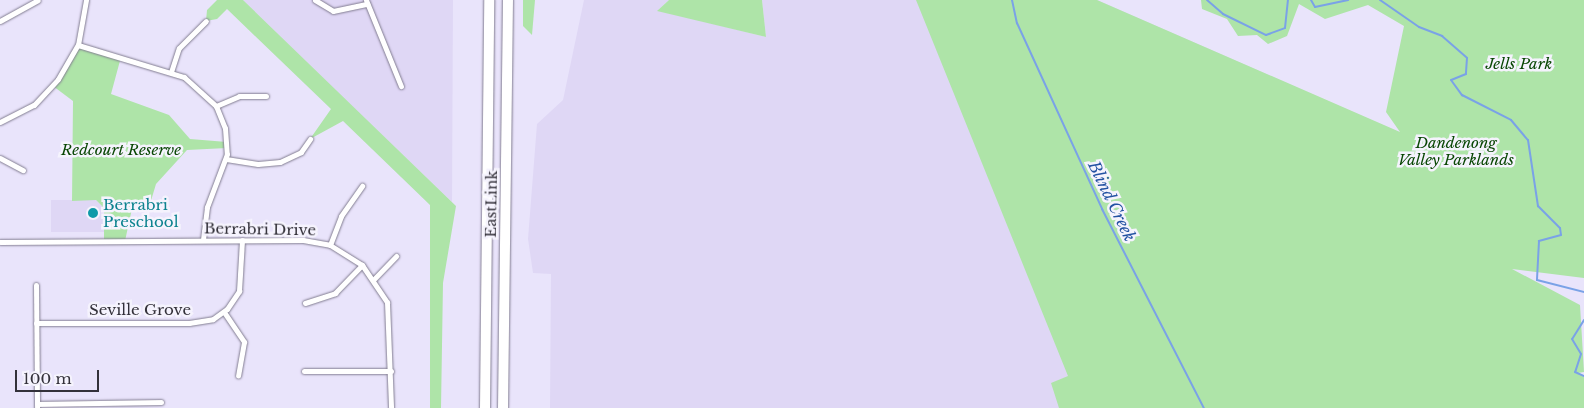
<!DOCTYPE html>
<html>
<head>
<meta charset="utf-8">
<style>
	body { margin:0 }
	#map { position:relative; width:1584px; height:408px; overflow:hidden; background:#e9e4fb; font-family:"Libre Baskerville",serif }
	div>[style] { position:absolute }
	.built>* { inset:0; background:#dfd7f5 }
	.green>* { inset:0; background:#aee4a8 }
	.stream>* { height:2px; margin:-1px; padding:0 1px; transform-origin:1px; border-radius:1px; background:#7aa2e7 }
	.roads { filter:drop-shadow(0 0 1px #827d91) drop-shadow(0 0 1px #827d91) }
	.street>* { height:5px; margin:-2.5px; padding:0 2.5px; transform-origin:2.5px; border-radius:2.5px; background:#fff }
	.highway>* { height:10px; margin:-5px; padding:0 5px; transform-origin:5px; border-radius:5px; background:#fff }
	.dots>* { width:14px; height:14px; translate:-50% -50%; box-sizing:border-box; border:2px solid #f5f3fd; border-radius:50% }
	span { translate:-50% -50%; white-space:nowrap; text-align:center; line-height:1.15; -webkit-text-stroke:5px #f5f3fd; paint-order:stroke }
	.park-label { font-size:15px; color:#094704; font-style:italic }
	.culture-label { font-size:15px; color:#0d838f }
	.left { translate:0 -50%; text-align:left }
	.street-label { font-size:15px; color:#33313a }
	.water-label { font-size:16px; color:#2352a2; font-style:italic }
	.scale { position:absolute; left:15px; top:370px; width:84px; height:22px; box-sizing:border-box; border:2px solid #33313a; border-top:0; padding-left:6px; font-size:15px; line-height:18px; white-space:nowrap; color:#33313a; -webkit-text-stroke:4px #f5f3fd; paint-order:stroke }
</style>
</head>
<body>
<div id="map">
	<div class="built">
		<i style="clip-path:polygon(243px 0,453px 0,452px 202px,326px 81px)"></i>
		<i style="clip-path:polygon(584px 0,669px 0,658px 10px,766px 37px,762px 0,1097px 0,1401px 133px,1511px 408px,550px 408px,551px 274px,533px 273px,528px 239px,537px 124px,563px 100px)"></i>
		<i style="clip-path:polygon(51px 200px,96px 200px,104px 208px,104px 232px,51px 232px)"></i>
	</div>
	<div class="green">
		<i style="clip-path:polygon(217px 0,243px 0,456px 206px,443px 283px,441px 408px,430px 408px,430px 205px,343px 121px,310px 139px,331px 109px,227px 9px,217px 19px,206px 21px,207px 10px)"></i>
		<i style="clip-path:polygon(523px 0,535px 0,532px 35px,523px 26px)"></i>
		<i style="clip-path:polygon(669px 0,762px 0,766px 37px,657px 11px)"></i>
		<i style="clip-path:polygon(916px 0,1097px 0,1400px 132px,1386px 112px,1404px 26px,1368px 5px,1325px 19px,1299px 4px,1287px 36px,1268px 44px,1257px 35px,1238px 36px,1227px 19px,1202px 9px,1201px 0,1584px 0,1584px 278px,1512px 269px,1580px 305px,1584px 372px,1578px 373px,1584px 377px,1584px 408px,1059px 408px,1051px 383px,1068px 376px)"></i>
		<i style="clip-path:polygon(77px 47px,121px 57px,111px 94px,169px 115px,190px 139px,227px 142px,227px 148px,187px 150px,156px 184px,150px 204px,133px 204px,125px 241px,104px 241px,104px 208px,96px 200px,72px 201px,73px 101px,53px 86px)"></i>
	</div>
	<div class="stream">
		<i style="left:1012px;top:0;width:24px;rotate:78deg"></i>
		<i style="left:1017px;top:23px;width:205px;rotate:65.4deg"></i>
		<i style="left:1102px;top:209px;width:224px;rotate:62.9deg"></i>
		<i style="left:1207px;top:0;width:21px;rotate:41deg"></i>
		<i style="left:1223px;top:14px;width:48px;rotate:26deg"></i>
		<i style="left:1266px;top:35px;width:20px;rotate:-20deg"></i>
		<i style="left:1285px;top:28px;width:28px;rotate:-84deg"></i>
		<i style="left:1311px;top:0;width:8px;rotate:60deg"></i>
		<i style="left:1315px;top:7px;width:34px;rotate:-12deg"></i>
		<i style="left:1380px;top:0;width:47px;rotate:34.7deg"></i>
		<i style="left:1419px;top:27px;width:25px;rotate:21deg"></i>
		<i style="left:1442px;top:36px;width:33px;rotate:41deg"></i>
		<i style="left:1467px;top:58px;width:16px;rotate:94deg"></i>
		<i style="left:1466px;top:74px;width:16px;rotate:158deg"></i>
		<i style="left:1451px;top:80px;width:19px;rotate:54deg"></i>
		<i style="left:1462px;top:95px;width:55px;rotate:27deg"></i>
		<i style="left:1511px;top:120px;width:26px;rotate:50deg"></i>
		<i style="left:1528px;top:140px;width:67px;rotate:81.4deg"></i>
		<i style="left:1538px;top:206px;width:31px;rotate:45deg"></i>
		<i style="left:1560px;top:228px;width:7px;rotate:82deg"></i>
		<i style="left:1561px;top:235px;width:23px;rotate:165deg"></i>
		<i style="left:1539px;top:241px;width:39px;rotate:93deg"></i>
		<i style="left:1537px;top:280px;width:49px;rotate:14.3deg"></i>
		<i style="left:1584px;top:320px;width:22px;rotate:122deg"></i>
		<i style="left:1572px;top:339px;width:17px;rotate:59deg"></i>
		<i style="left:1581px;top:354px;width:19px;rotate:108deg"></i>
		<i style="left:1575px;top:372px;width:10px;rotate:24deg"></i>
	</div>
	<div class="roads">
		<div class="street">
			<i style="left:315px;top:0;width:21px;rotate:31deg"></i>
			<i style="left:333px;top:11px;width:35px;rotate:-12deg"></i>
			<i style="left:366px;top:0;width:93px;rotate:67.9deg"></i>
			<i style="left:0;top:21px;width:43px;rotate:-28.9deg"></i>
			<i style="left:78px;top:45px;width:111px;rotate:16.8deg"></i>
			<i style="left:184px;top:77px;width:43px;rotate:42.2deg"></i>
			<i style="left:216px;top:106px;width:24px;rotate:68deg"></i>
			<i style="left:225px;top:128px;width:26px;rotate:86deg"></i>
			<i style="left:227px;top:154px;width:57px;rotate:110.7deg"></i>
			<i style="left:207px;top:207px;width:33px;rotate:97deg"></i>
			<i style="left:171px;top:72px;width:25px;rotate:-72deg"></i>
			<i style="left:179px;top:48px;width:38px;rotate:-45deg"></i>
			<i style="left:216px;top:106px;width:25px;rotate:-23deg"></i>
			<i style="left:239px;top:96px;width:27px"></i>
			<i style="left:0;top:122px;width:38px;rotate:-27deg"></i>
			<i style="left:34px;top:105px;width:35px;rotate:-47deg"></i>
			<i style="left:58px;top:79px;width:39px;rotate:-60deg"></i>
			<i style="left:78px;top:45px;width:46px;rotate:-79.9deg"></i>
			<i style="left:0;top:158px;width:26px;rotate:28deg"></i>
			<i style="left:226px;top:159px;width:32px;rotate:9deg"></i>
			<i style="left:258px;top:164px;width:22px;rotate:-5deg"></i>
			<i style="left:280px;top:162px;width:23px;rotate:-25deg"></i>
			<i style="left:301px;top:152px;width:16px;rotate:-55deg"></i>
			<i style="left:0;top:242px;width:303px;rotate:-0.4deg"></i>
			<i style="left:303px;top:240px;width:27px;rotate:10deg"></i>
			<i style="left:330px;top:245px;width:38px;rotate:32deg"></i>
			<i style="left:362px;top:265px;width:45px;rotate:56deg"></i>
			<i style="left:387px;top:302px;width:106px;rotate:87.8deg"></i>
			<i style="left:330px;top:245px;width:31px;rotate:-69deg"></i>
			<i style="left:341px;top:216px;width:37px;rotate:-55deg"></i>
			<i style="left:374px;top:279px;width:32px;rotate:-46deg"></i>
			<i style="left:36px;top:285px;width:123px;rotate:89.5deg"></i>
			<i style="left:305px;top:303px;width:32px;rotate:-18deg"></i>
			<i style="left:335px;top:293px;width:39px;rotate:-46deg"></i>
			<i style="left:224px;top:312px;width:36px;rotate:56deg"></i>
			<i style="left:244px;top:342px;width:34px;rotate:100deg"></i>
			<i style="left:36px;top:323px;width:153px"></i>
			<i style="left:189px;top:323px;width:24px;rotate:-9deg"></i>
			<i style="left:213px;top:319px;width:17px;rotate:-36deg"></i>
			<i style="left:227px;top:309px;width:22px;rotate:-56deg"></i>
			<i style="left:239px;top:291px;width:51px;rotate:-86.6deg"></i>
			<i style="left:304px;top:371px;width:87px"></i>
			<i style="left:37px;top:404px;width:124px;rotate:-0.9deg"></i>
		</div>
		<div class="highway">
			<i style="left:485px;top:408px;width:408px;rotate:-89.4deg"></i>
			<i style="left:503px;top:408px;width:408px;rotate:-89.3deg"></i>
		</div>
	</div>
	<div class="dots">
		<i style="left:93px;top:213px;background:#0f9aa8"></i>
	</div>
	<div class="park-label">
		<span style="left:1519px;top:64px">Jells Park</span>
		<span style="left:1456px;top:151px">Dandenong<br>Valley Parklands</span>
		<span style="left:121px;top:150px">Redcourt Reserve</span>
	</div>
	<div class="culture-label">
		<span class="left" style="left:103px;top:213px">Berrabri<br>Preschool</span>
	</div>
	<div class="street-label">
		<span style="left:491px;top:204px;rotate:-89deg">EastLink</span>
		<span style="left:260px;top:229px;rotate:1deg">Berrabri Drive</span>
		<span style="left:140px;top:310px">Seville Grove</span>
	</div>
	<div class="water-label">
		<span style="left:1112px;top:201px;rotate:64deg">Blind Creek</span>
	</div>
	<div class="scale">100 m</div>
</div>
</body>
</html>
